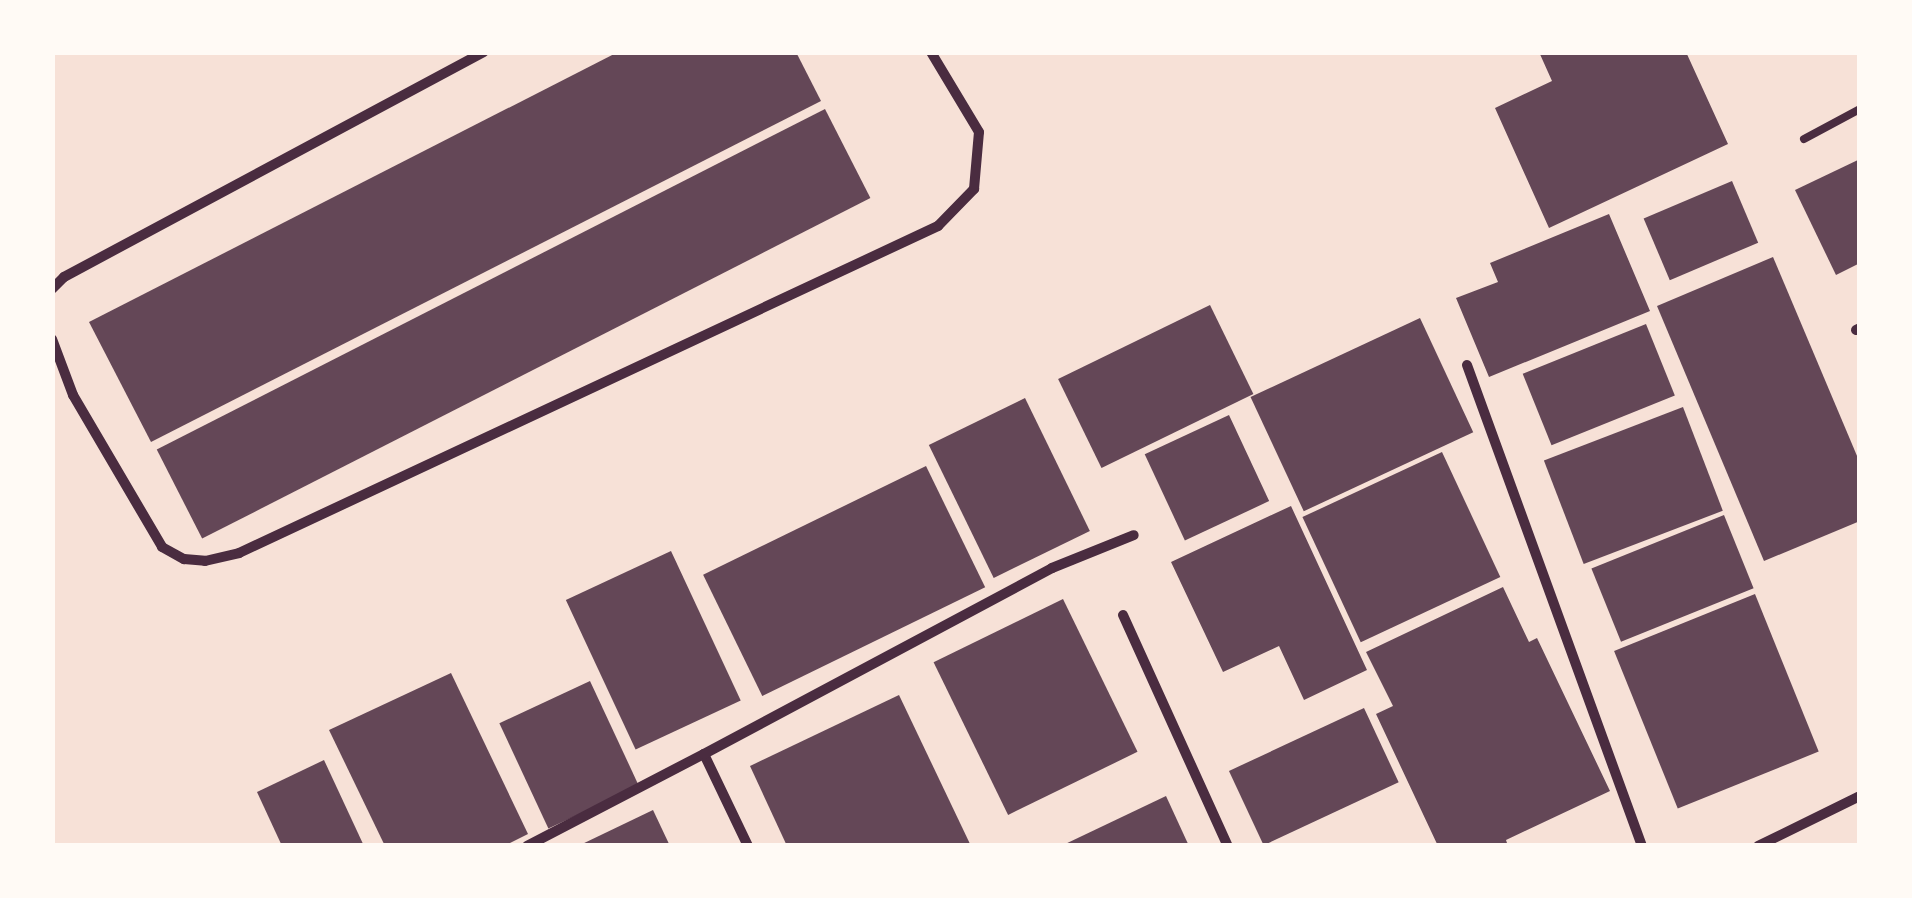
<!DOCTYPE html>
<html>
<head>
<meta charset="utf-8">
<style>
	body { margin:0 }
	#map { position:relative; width:1912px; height:898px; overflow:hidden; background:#f7e1d7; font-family:"Noto Sans",sans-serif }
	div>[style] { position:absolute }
	.building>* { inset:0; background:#644757; transform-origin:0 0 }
	.service>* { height:8px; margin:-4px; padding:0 4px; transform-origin:4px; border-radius:4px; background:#4a2c40 }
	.minor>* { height:10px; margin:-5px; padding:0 5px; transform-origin:5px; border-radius:5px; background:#4a2c40 }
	span { translate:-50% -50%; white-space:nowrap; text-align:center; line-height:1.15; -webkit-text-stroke:8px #fffaf5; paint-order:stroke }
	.frame { position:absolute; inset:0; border:55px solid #fffaf5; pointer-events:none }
</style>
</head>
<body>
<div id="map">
	<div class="building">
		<i style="clip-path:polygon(618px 52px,796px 52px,821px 101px,151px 442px,89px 322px)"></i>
		<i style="clip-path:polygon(1539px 52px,1686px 52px,1728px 144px,1549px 228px,1495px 108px,1552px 81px)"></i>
		<i style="left:825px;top:109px;width:100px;height:750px;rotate:63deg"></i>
		<i style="clip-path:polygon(1860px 159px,1860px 263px,1836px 275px,1795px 190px)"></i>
		<i style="left:1732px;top:181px;width:67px;height:96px;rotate:67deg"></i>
		<i style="clip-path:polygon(1609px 214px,1650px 311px,1489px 377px,1456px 298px,1498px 282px,1490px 263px)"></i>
		<i style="clip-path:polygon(1773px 257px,1860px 463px,1860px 521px,1764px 561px,1657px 306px)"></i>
		<i style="left:1210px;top:305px;width:99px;height:169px;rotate:64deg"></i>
		<i style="left:1420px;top:318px;width:126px;height:187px;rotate:65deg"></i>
		<i style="left:1646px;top:324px;width:77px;height:133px;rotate:68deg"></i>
		<i style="left:1025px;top:398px;width:148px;height:107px;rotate:64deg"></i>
		<i style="left:1683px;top:407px;width:111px;height:149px;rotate:69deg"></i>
		<i style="left:1229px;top:415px;width:95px;height:93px;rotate:65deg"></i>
		<i style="left:1442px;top:452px;width:138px;height:154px;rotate:65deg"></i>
		<i style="left:926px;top:466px;width:135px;height:248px;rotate:64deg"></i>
		<i style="clip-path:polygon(1291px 506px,1367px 670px,1304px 700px,1279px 646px,1223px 672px,1171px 562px)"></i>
		<i style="left:1724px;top:515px;width:79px;height:143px;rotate:68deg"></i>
		<i style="left:671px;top:551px;width:165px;height:116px;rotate:65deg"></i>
		<i style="clip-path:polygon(1503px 587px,1529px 642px,1537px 638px,1610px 791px,1506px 840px,1508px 846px,1438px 846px,1376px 714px,1393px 706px,1366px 652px)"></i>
		<i style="left:1755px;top:594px;width:170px;height:152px;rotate:68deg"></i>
		<i style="left:1063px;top:599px;width:170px;height:144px;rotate:64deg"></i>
		<i style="clip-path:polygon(451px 673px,528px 834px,504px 846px,385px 846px,329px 730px)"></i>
		<i style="left:590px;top:681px;width:116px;height:100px;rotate:65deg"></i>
		<i style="clip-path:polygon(899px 695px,971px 846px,787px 846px,750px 766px)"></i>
		<i style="left:1364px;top:708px;width:82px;height:149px;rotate:65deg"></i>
		<i style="clip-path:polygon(324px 760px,364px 846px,282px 846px,257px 792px)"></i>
		<i style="clip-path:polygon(1166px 796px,1189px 846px,1061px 846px)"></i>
		<i style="clip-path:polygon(653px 810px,670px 846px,578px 846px)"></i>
	</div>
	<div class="service">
		<i style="left:1804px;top:139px;width:64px;rotate:-28.2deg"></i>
	</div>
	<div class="minor">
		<i style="left:52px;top:289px;width:17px;rotate:-45deg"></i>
		<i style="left:64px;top:277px;width:476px;rotate:-28.2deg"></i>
		<i style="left:1856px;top:330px;width:4px;rotate:-27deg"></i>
		<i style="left:52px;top:339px;width:60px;rotate:69.4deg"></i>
		<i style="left:73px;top:395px;width:176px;rotate:59.6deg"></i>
		<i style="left:162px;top:547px;width:25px;rotate:29deg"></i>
		<i style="left:184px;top:559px;width:21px;rotate:5deg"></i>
		<i style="left:205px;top:561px;width:35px;rotate:-13deg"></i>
		<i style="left:239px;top:553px;width:772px;rotate:-25.07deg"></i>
		<i style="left:938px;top:226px;width:52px;rotate:-45.8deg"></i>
		<i style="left:974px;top:189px;width:57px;rotate:-85deg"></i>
		<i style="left:979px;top:132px;width:93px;rotate:-121deg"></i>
		<i style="left:1467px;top:365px;width:512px;rotate:70.01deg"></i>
		<i style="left:1123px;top:615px;width:254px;rotate:65.6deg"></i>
		<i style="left:527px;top:846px;width:199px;rotate:-27.5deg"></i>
		<i style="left:748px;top:846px;width:102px;rotate:-115.6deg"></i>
		<i style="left:704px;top:754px;width:395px;rotate:-28.1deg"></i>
		<i style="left:1052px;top:568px;width:88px;rotate:-21.9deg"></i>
		<i style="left:1758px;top:846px;width:114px;rotate:-26.1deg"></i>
	</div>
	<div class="frame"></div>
</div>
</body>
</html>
